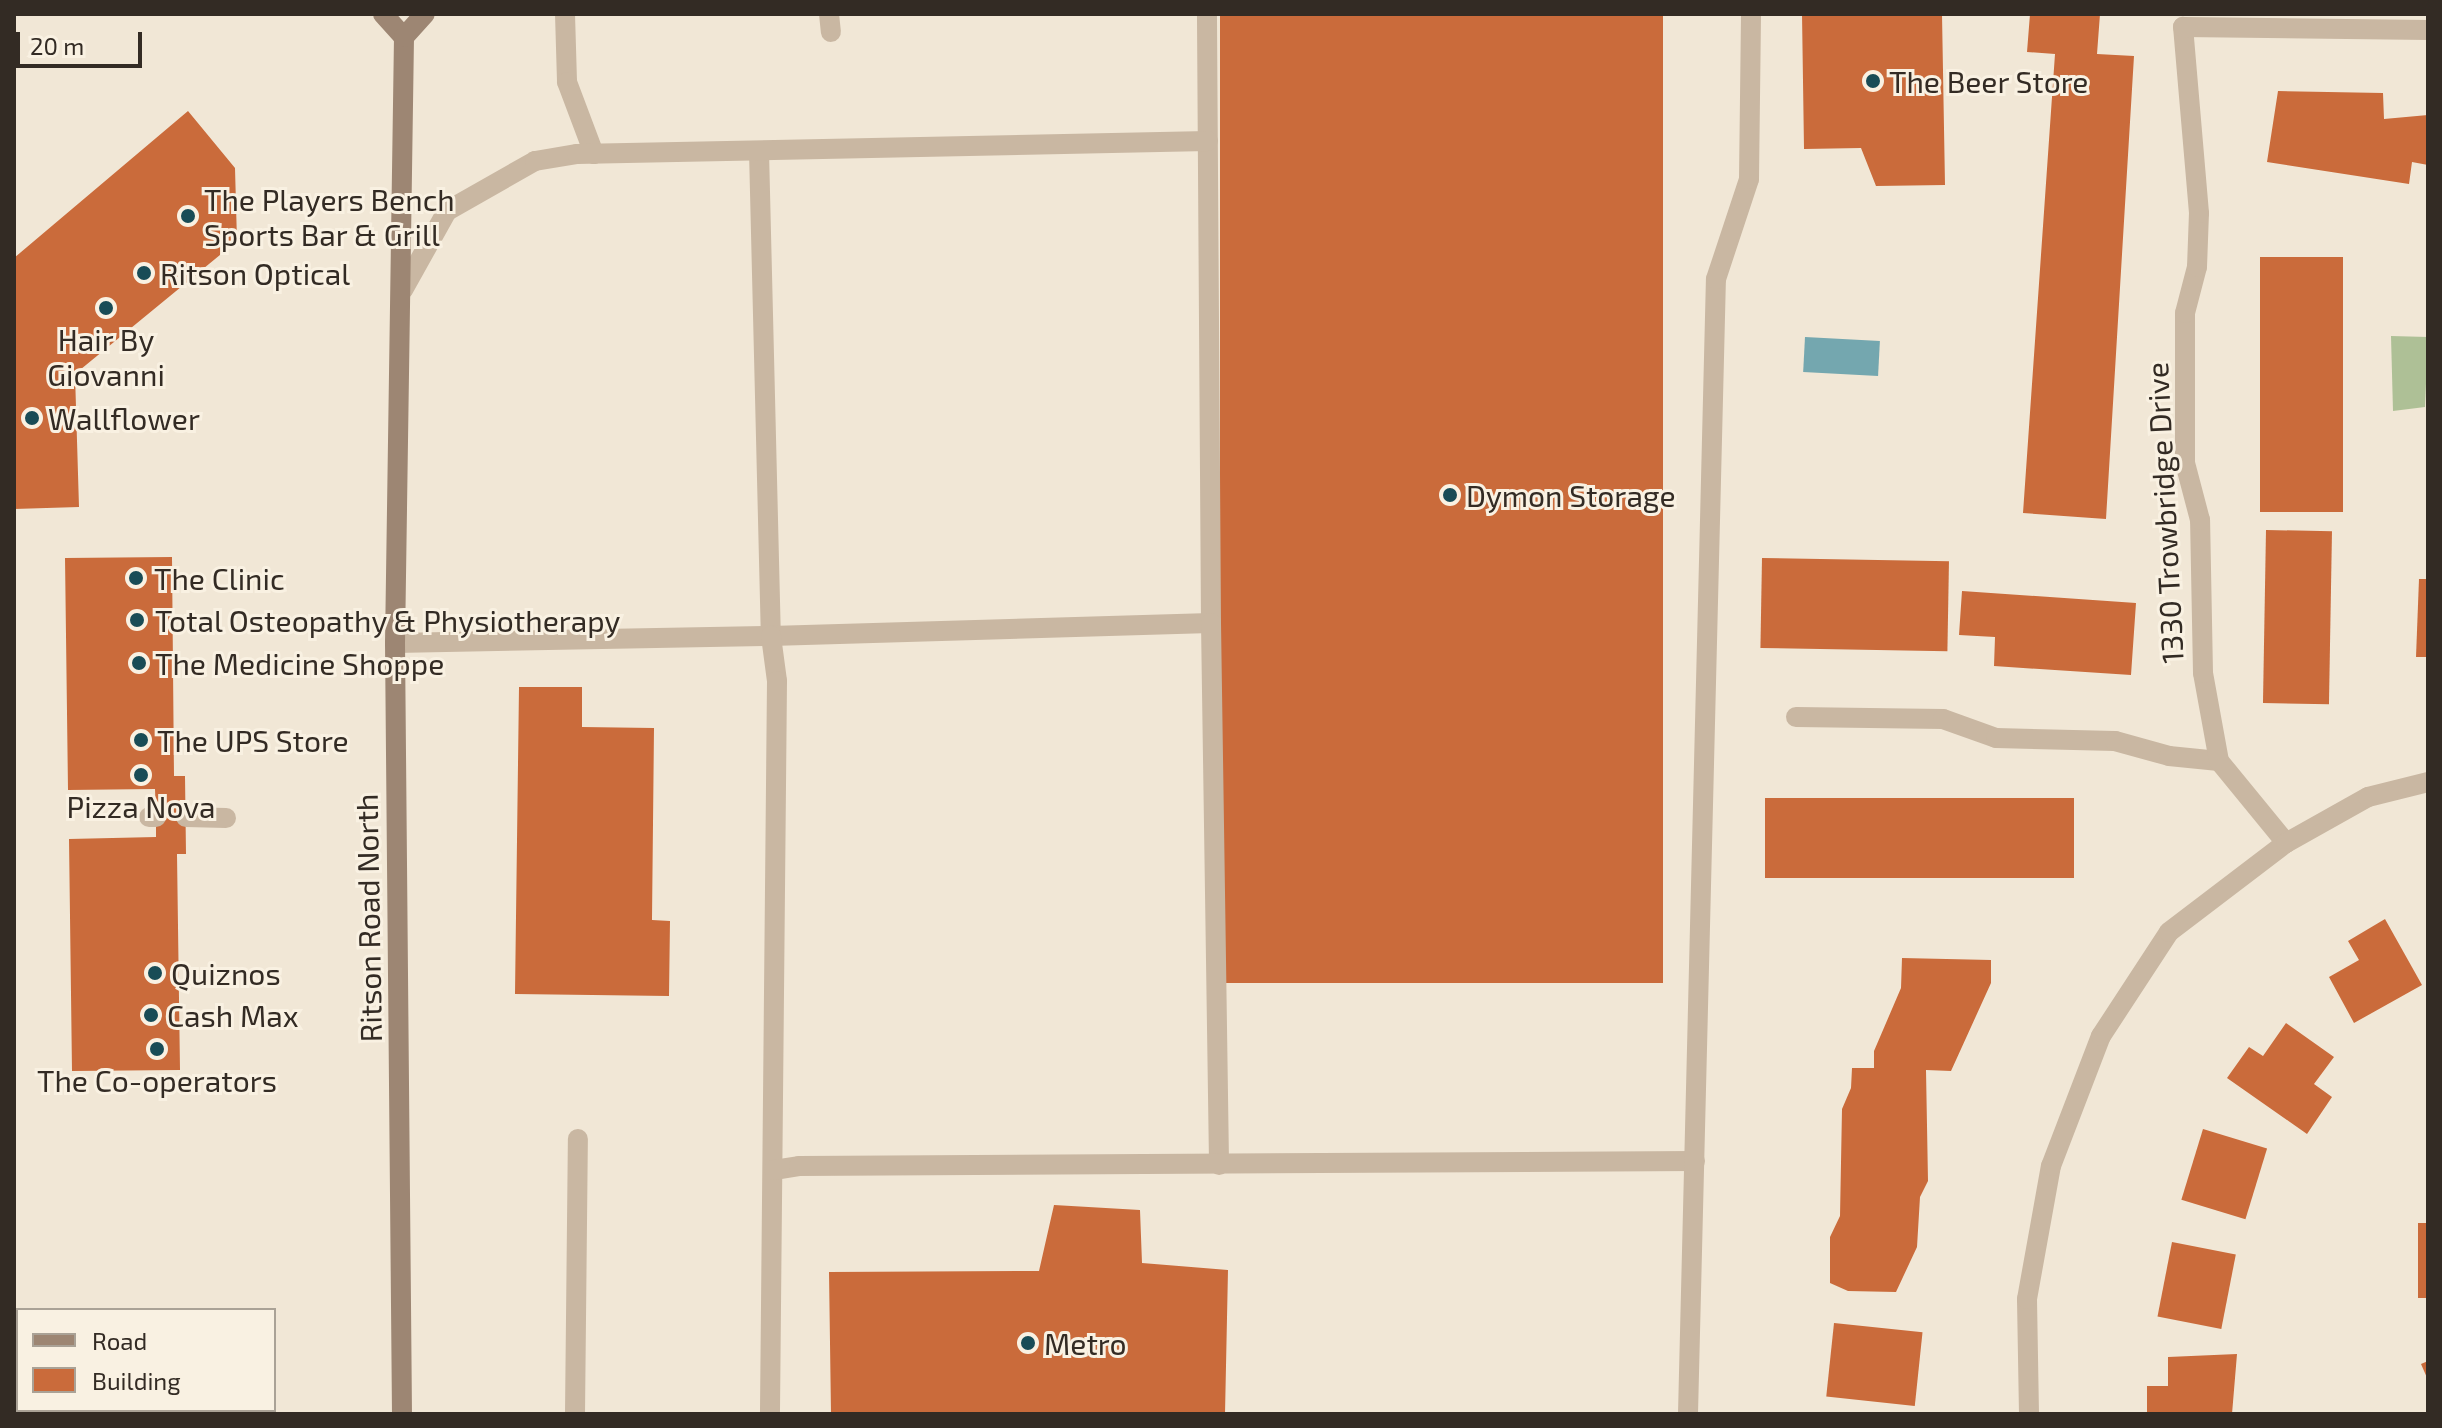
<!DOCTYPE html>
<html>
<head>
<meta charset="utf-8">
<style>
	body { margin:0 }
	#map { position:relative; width:2442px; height:1428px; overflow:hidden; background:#f1e7d6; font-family:"Exo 2",sans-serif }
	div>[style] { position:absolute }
	.green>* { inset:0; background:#aec096 }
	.water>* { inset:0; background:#74a7af; transform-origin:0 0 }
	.building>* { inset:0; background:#ca6b3b; transform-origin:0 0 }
	.service>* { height:20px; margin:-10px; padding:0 10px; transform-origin:10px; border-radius:10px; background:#c9b7a2 }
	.minor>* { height:20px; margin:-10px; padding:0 10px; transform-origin:10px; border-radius:10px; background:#c9b7a2 }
	.secondary>* { height:20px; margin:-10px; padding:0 10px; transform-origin:10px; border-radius:10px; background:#9d8673 }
	.dots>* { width:22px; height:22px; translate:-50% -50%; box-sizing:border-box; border:4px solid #f9f1e2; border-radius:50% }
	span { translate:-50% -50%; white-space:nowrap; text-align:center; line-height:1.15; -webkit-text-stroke:6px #f9f1e2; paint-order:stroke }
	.poi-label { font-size:30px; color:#332b24 }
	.left { translate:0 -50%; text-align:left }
	.street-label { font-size:30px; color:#332b24 }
	.frame { position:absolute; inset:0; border:16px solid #332b24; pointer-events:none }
	.legend { position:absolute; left:16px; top:1308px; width:260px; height:104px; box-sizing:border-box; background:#f9f1e2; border:2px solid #aaa296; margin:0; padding:10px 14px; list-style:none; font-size:24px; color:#332b24 }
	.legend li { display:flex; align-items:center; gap:16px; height:40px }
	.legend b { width:40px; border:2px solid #aaa296 }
	.scale { position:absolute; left:16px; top:32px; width:126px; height:36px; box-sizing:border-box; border:4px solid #332b24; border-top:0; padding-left:10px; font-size:24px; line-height:28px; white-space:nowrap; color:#332b24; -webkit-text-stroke:6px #f9f1e2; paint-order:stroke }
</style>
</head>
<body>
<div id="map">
	<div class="green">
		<i style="clip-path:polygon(2391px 336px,2428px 337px,2425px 407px,2393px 411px)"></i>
	</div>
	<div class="water">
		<i style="left:1805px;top:337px;width:75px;height:35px;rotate:3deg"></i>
	</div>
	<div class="building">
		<i style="left:1220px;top:14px;width:443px;height:969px"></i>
		<i style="clip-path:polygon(1802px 14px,1942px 14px,1945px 185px,1876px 186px,1861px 148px,1804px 149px)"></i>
		<i style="clip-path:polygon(2030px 14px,2100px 14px,2097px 54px,2134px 56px,2106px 519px,2023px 513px,2055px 54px,2027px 52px)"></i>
		<i style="clip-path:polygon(2278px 91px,2383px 93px,2384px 119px,2428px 115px,2428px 165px,2412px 162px,2409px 184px,2267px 162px)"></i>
		<i style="clip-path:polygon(188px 111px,235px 168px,237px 241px,75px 374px,79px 507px,14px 509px,14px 258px)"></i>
		<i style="left:2260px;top:257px;width:83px;height:255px"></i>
		<i style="left:2266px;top:530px;width:66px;height:173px;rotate:1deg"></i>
		<i style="clip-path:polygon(172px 557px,174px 776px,185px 776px,186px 854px,177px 854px,180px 1070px,72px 1071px,69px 839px,156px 837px,156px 817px,155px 789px,68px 790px,65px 558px)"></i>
		<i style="left:1762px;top:558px;width:187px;height:90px;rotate:1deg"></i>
		<i style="clip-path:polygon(2419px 579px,2428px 579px,2428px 657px,2416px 657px)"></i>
		<i style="clip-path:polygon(1962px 591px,2136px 603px,2131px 675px,1994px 666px,1995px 637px,1959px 635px)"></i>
		<i style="clip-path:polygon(519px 687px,582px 687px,582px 727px,654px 728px,652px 920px,670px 921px,669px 996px,515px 994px)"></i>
		<i style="left:1765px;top:798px;width:309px;height:80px"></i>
		<i style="clip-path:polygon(2385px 919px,2422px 985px,2354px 1023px,2329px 977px,2359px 960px,2348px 941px)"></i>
		<i style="clip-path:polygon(1902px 958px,1991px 960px,1991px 983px,1951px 1071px,1926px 1070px,1928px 1181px,1920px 1197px,1917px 1247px,1896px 1292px,1848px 1291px,1830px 1283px,1830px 1237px,1840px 1216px,1842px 1109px,1851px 1088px,1852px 1068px,1874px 1068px,1874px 1051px,1901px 988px)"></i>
		<i style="clip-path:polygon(2286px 1023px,2334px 1057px,2314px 1084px,2332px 1097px,2307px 1134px,2227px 1078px,2249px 1047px,2263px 1056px)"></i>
		<i style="left:2203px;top:1129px;width:67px;height:74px;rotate:17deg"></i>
		<i style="clip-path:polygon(1054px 1205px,1140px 1210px,1142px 1263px,1228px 1270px,1225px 1414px,831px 1414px,829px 1272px,1039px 1271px)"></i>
		<i style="left:2428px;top:1223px;width:75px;height:10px;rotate:90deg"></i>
		<i style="left:2172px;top:1242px;width:65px;height:76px;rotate:11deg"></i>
		<i style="left:1834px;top:1323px;width:89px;height:74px;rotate:6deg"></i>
		<i style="clip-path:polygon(2237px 1354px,2232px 1414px,2147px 1414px,2147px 1386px,2168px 1386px,2168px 1357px)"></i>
		<i style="clip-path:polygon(2428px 1361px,2428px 1380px,2421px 1364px)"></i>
	</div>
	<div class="service">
		<i style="left:565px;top:14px;width:68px;rotate:88.3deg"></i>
		<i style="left:567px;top:82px;width:77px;rotate:69.4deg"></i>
		<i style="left:829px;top:14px;width:18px;rotate:84deg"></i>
		<i style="left:759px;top:151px;width:485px;rotate:88.6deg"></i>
		<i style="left:771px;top:636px;width:440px;rotate:-1.7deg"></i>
		<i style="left:1211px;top:623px;width:609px;rotate:-90.38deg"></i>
		<i style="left:403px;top:290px;width:90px;rotate:-60.9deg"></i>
		<i style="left:447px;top:211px;width:101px;rotate:-29.6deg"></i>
		<i style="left:535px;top:161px;width:43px;rotate:-9.5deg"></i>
		<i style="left:577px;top:154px;width:631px;rotate:-1.18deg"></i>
		<i style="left:1211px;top:623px;width:542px;rotate:89.15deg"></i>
		<i style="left:395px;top:643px;width:376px;rotate:-1.1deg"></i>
		<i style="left:771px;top:636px;width:45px;rotate:82.4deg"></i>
		<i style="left:777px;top:681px;width:733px;rotate:90.55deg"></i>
		<i style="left:1796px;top:717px;width:147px;rotate:0.8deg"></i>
		<i style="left:1943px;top:719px;width:56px;rotate:19.7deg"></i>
		<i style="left:1996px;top:738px;width:119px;rotate:1.4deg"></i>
		<i style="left:2115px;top:741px;width:56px;rotate:15.5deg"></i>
		<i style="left:2169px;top:756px;width:50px;rotate:5.7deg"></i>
		<i style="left:2219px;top:761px;width:106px;rotate:50.7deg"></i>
		<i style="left:2219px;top:761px;width:89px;rotate:-100.3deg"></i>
		<i style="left:2203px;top:673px;width:153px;rotate:-91.1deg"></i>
		<i style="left:2200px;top:520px;width:59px;rotate:-104.7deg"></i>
		<i style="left:2185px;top:463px;width:150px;rotate:-90deg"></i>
		<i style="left:2185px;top:313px;width:48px;rotate:-75.4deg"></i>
		<i style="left:2197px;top:267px;width:54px;rotate:-87.9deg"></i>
		<i style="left:2199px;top:213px;width:187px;rotate:-94.9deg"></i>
		<i style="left:2183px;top:27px;width:245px;rotate:0.7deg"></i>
		<i style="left:149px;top:817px;width:7px"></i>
		<i style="left:186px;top:817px;width:40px;rotate:1.4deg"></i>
		<i style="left:774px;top:1170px;width:25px;rotate:-9deg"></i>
		<i style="left:799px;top:1166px;width:896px;rotate:-0.32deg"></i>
		<i style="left:575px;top:1414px;width:275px;rotate:-89.4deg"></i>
		<i style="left:1688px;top:1414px;width:1135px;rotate:-88.59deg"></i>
		<i style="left:1716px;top:279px;width:105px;rotate:-71.7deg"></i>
		<i style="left:1749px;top:179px;width:165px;rotate:-89.3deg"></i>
	</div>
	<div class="minor">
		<i style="left:2029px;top:1414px;width:115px;rotate:-91deg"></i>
		<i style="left:2027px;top:1299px;width:135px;rotate:-79.8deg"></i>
		<i style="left:2051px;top:1166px;width:139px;rotate:-69deg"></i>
		<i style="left:2101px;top:1036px;width:124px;rotate:-56.8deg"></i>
		<i style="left:2169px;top:932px;width:147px;rotate:-37.3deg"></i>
		<i style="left:2286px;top:843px;width:94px;rotate:-29.3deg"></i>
		<i style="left:2368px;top:797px;width:62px;rotate:-14deg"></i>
	</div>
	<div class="secondary">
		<i style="left:383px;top:14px;width:31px;rotate:48deg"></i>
		<i style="left:404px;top:37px;width:606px;rotate:90.85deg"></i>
		<i style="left:395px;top:643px;width:771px;rotate:89.48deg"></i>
		<i style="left:404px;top:37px;width:31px;rotate:-48deg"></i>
	</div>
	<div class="dots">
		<i style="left:1873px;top:81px;background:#194c56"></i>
		<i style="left:188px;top:216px;background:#194c56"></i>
		<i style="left:144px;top:273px;background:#194c56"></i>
		<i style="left:106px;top:308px;background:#194c56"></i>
		<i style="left:32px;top:418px;background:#194c56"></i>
		<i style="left:1450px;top:495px;background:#194c56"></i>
		<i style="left:136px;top:578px;background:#194c56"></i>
		<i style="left:137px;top:620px;background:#194c56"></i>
		<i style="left:139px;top:663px;background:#194c56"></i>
		<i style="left:141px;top:740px;background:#194c56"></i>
		<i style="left:141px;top:775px;background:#194c56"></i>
		<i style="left:155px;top:973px;background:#194c56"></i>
		<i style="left:151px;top:1015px;background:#194c56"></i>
		<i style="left:157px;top:1049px;background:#194c56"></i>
		<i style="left:1028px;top:1343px;background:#194c56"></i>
	</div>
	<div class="poi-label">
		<span class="left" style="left:1889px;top:81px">The Beer Store</span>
		<span class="left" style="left:204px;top:216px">The Players Bench<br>Sports Bar &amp; Grill</span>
		<span class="left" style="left:160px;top:273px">Ritson Optical</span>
		<span style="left:106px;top:356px">Hair By<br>Giovanni</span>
		<span class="left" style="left:48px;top:418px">Wallflower</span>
		<span class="left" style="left:1466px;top:495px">Dymon Storage</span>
		<span class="left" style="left:154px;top:578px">The Clinic</span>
		<span class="left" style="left:155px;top:620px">Total Osteopathy &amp; Physiotherapy</span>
		<span class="left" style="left:155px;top:663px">The Medicine Shoppe</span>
		<span class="left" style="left:157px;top:740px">The UPS Store</span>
		<span style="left:141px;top:806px">Pizza Nova</span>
		<span class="left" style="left:171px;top:973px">Quiznos</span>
		<span class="left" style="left:167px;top:1015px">Cash Max</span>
		<span style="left:157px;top:1080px">The Co-operators</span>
		<span class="left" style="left:1044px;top:1343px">Metro</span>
	</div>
	<div class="street-label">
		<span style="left:2164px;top:513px;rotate:-93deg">1330 Trowbridge Drive</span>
		<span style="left:368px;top:918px;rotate:-91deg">Ritson Road North</span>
	</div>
	<div class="frame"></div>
	<ul class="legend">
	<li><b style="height:10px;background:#9d8673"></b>Road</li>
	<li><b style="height:22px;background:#ca6b3b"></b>Building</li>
	</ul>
	<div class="scale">20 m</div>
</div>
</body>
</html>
